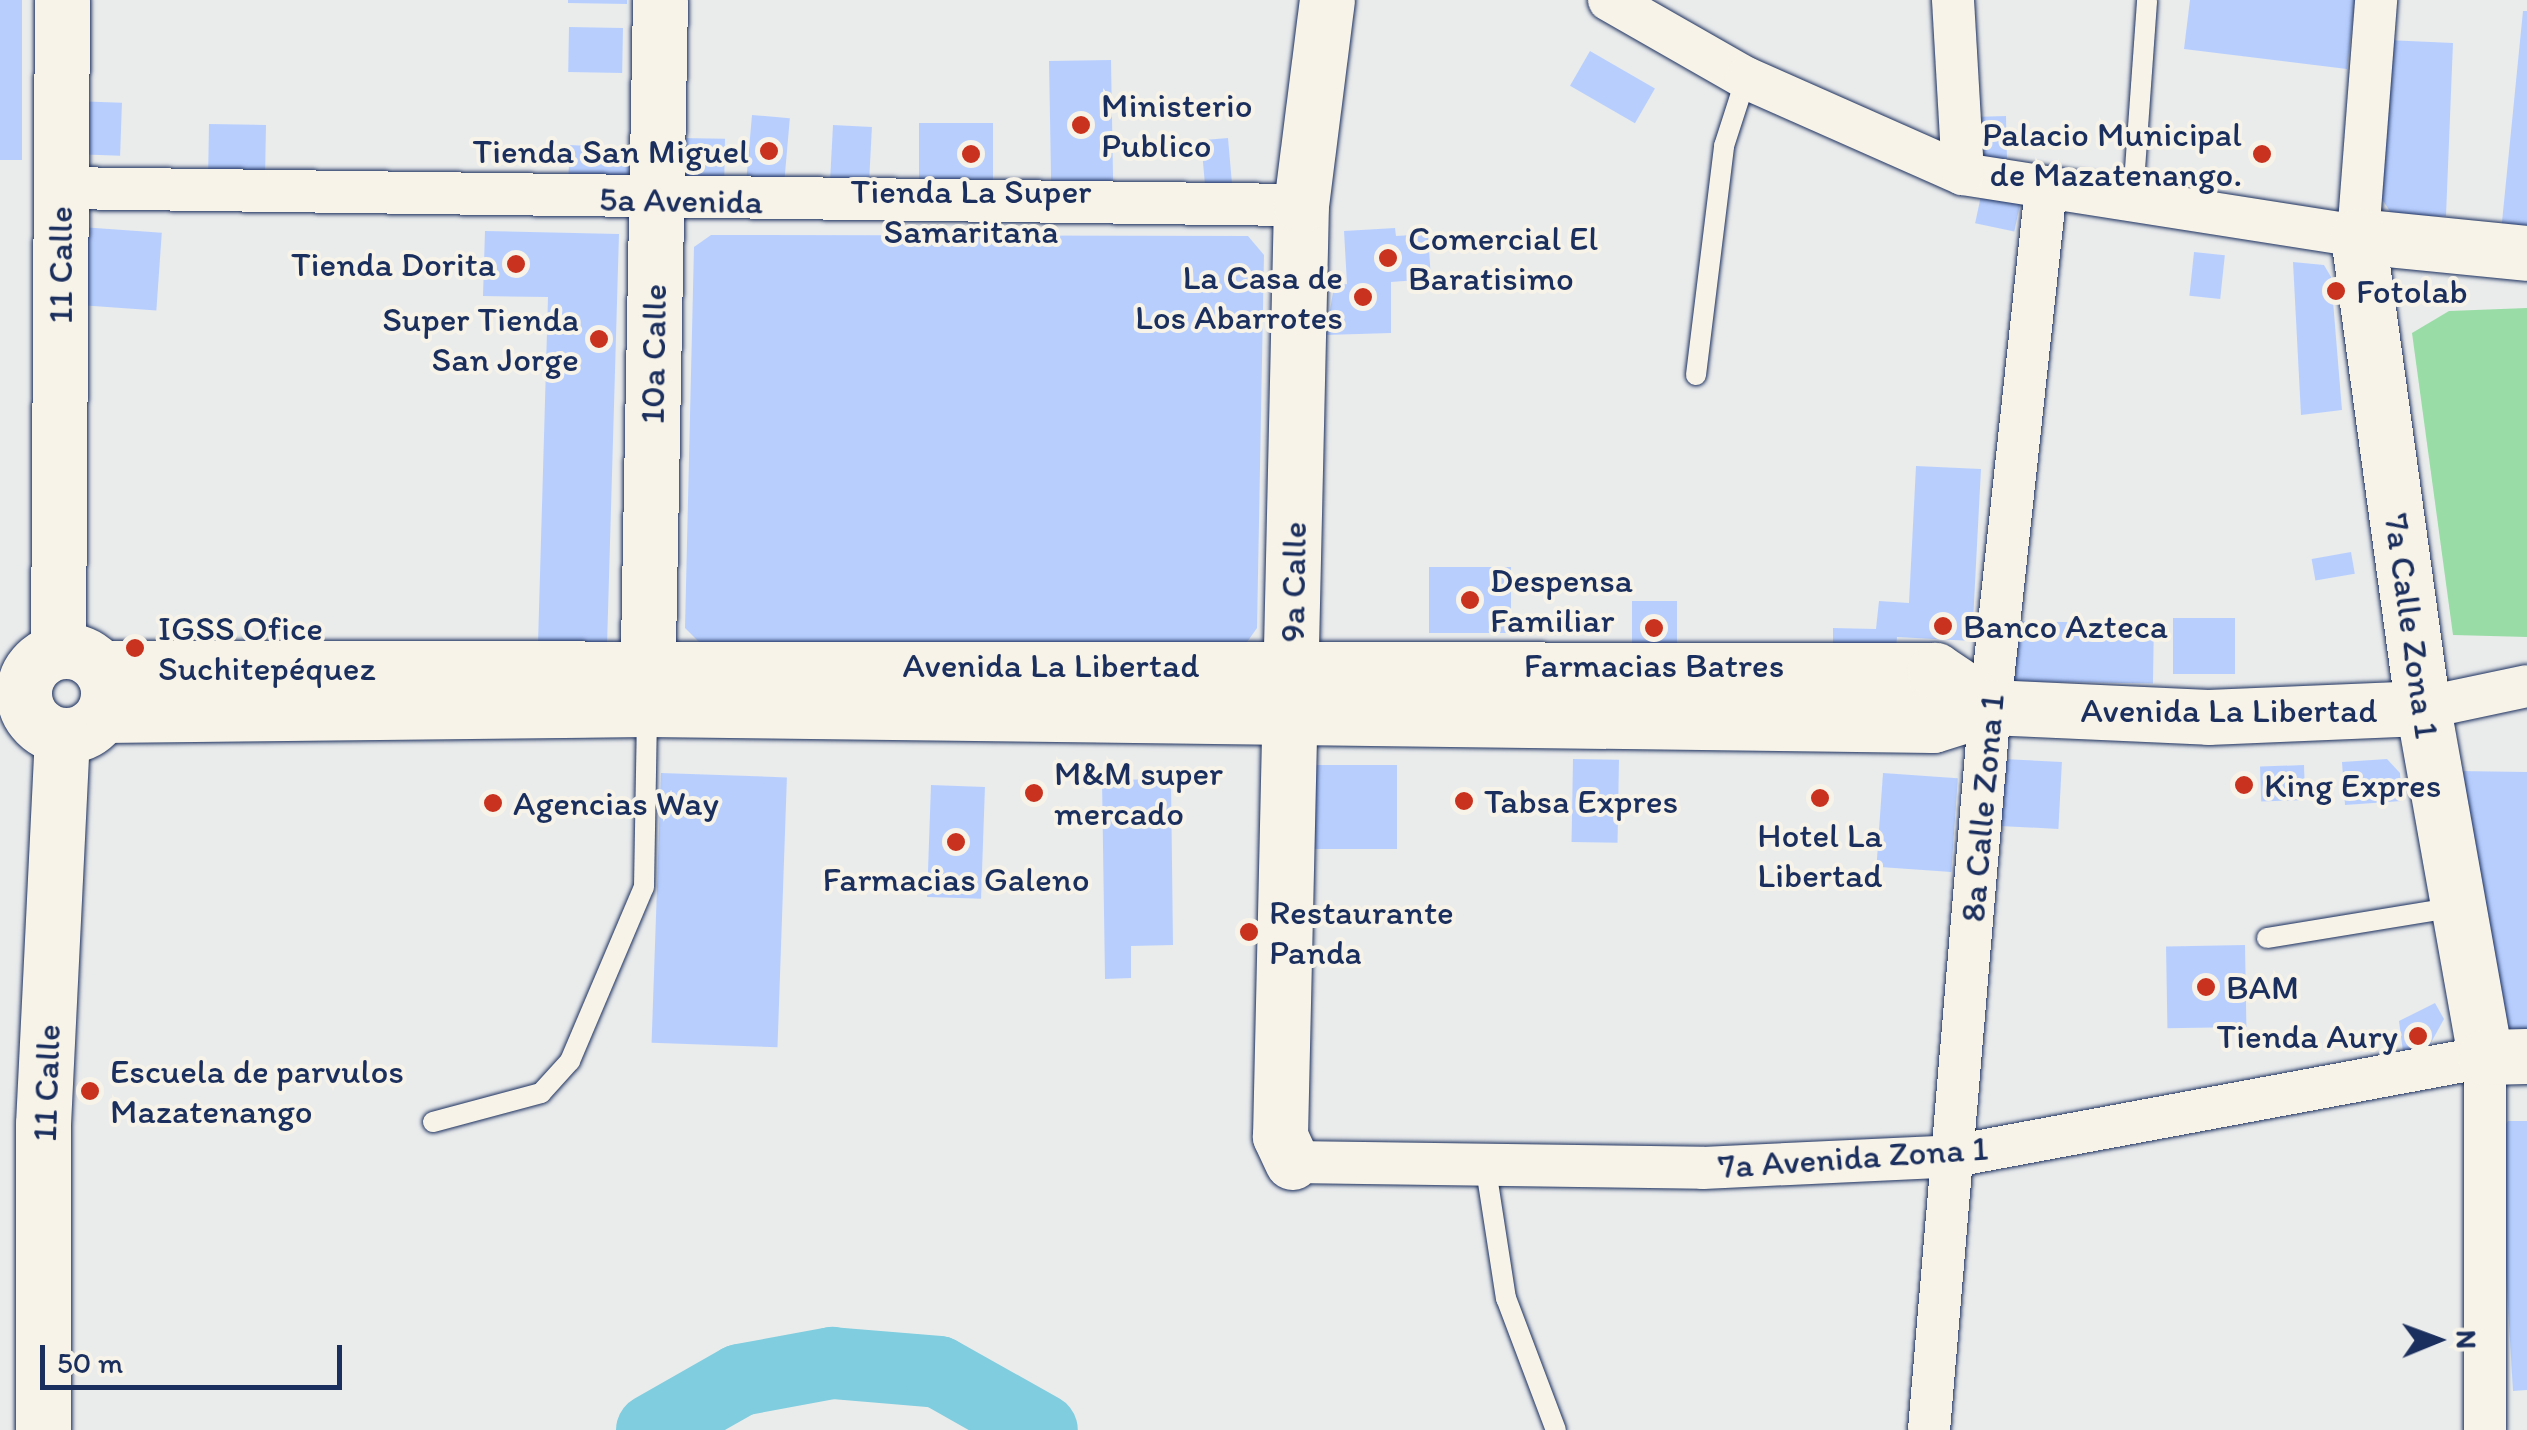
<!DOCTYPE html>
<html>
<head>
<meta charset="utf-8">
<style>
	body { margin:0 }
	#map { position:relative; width:2527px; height:1430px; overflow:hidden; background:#eaecec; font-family:Itim,sans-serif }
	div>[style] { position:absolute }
	.green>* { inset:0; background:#9adca6 }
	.river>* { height:72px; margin:-36px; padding:0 36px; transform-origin:36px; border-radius:36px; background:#80cddf }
	.building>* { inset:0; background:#b8cffe; transform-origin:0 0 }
	.roads { filter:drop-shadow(0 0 2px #1b2f5e) drop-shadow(0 0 2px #1b2f5e) }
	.lane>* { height:20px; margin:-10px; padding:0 10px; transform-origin:10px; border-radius:10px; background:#f7f3e8 }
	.street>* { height:42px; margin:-21px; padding:0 21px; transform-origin:21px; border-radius:21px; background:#f7f3e8 }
	.secondary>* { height:55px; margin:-27.5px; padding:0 27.5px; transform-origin:27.5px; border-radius:27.5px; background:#f7f3e8 }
	.secondary>.ring { margin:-27.5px; padding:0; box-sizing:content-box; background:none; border:55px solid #f7f3e8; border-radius:50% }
	.dots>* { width:28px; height:28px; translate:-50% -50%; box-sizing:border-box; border:5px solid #f7f3e8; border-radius:50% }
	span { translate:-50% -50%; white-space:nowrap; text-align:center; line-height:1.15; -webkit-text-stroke:8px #f7f3e8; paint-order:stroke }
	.poi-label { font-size:35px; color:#1b2f5e }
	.left { translate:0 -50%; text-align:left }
	.right { translate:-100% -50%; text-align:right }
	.street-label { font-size:35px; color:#1b2f5e }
	.north { position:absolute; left:2387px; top:1290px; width:100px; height:100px; -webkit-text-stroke:8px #f7f3e8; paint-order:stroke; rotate:89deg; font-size:28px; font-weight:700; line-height:40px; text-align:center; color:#1b2f5e }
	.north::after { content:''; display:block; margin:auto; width:35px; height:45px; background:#1b2f5e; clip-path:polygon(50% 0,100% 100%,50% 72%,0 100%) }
	.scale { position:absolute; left:40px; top:1345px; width:302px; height:45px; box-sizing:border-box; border:5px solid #1b2f5e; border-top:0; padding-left:12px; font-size:30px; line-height:35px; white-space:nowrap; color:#1b2f5e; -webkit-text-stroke:8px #f7f3e8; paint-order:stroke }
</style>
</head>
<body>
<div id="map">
	<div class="green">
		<i style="clip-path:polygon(2527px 308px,2527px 637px,2453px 635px,2412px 333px,2449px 311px)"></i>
	</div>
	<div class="river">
		<i style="left:652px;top:1430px;width:101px;rotate:-29.6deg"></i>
		<i style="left:740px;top:1380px;width:94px;rotate:-10.5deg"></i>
		<i style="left:832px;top:1363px;width:107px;rotate:4.8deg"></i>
		<i style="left:939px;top:1372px;width:118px;rotate:29.4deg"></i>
	</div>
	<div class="building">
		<i style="left:0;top:0;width:22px;height:160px"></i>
		<i style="clip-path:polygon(568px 0,627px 0,627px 4px,568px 3px)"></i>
		<i style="clip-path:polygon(2190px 0,2355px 0,2347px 69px,2184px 49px)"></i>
		<i style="clip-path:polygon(2523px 11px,2527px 11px,2527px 235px,2501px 232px)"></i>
		<i style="left:569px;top:27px;width:54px;height:45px;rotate:1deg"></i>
		<i style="clip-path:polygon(2387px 40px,2453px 43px,2446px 216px,2393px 216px,2380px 196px)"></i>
		<i style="left:1590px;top:51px;width:75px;height:40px;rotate:30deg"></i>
		<i style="left:1111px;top:60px;width:129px;height:62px;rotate:89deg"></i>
		<i style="left:73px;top:101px;width:49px;height:53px;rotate:2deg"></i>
		<i style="left:752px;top:115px;width:38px;height:69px;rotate:5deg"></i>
		<i style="clip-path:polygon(2006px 116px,2007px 161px,1981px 161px,1972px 117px)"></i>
		<i style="left:919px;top:123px;width:74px;height:64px"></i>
		<i style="left:209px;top:124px;width:57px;height:56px;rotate:1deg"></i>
		<i style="left:833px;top:125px;width:39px;height:61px;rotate:3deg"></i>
		<i style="left:681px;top:138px;width:44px;height:48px;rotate:1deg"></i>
		<i style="left:1228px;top:138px;width:48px;height:27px;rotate:85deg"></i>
		<i style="left:570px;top:145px;width:66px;height:42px;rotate:3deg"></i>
		<i style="left:1982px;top:191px;width:40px;height:33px;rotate:12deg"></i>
		<i style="left:81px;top:227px;width:81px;height:78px;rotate:4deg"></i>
		<i style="clip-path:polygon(1395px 228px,1396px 236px,1428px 234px,1431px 279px,1391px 282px,1391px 333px,1326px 335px,1334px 286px,1347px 284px,1344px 231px)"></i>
		<i style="clip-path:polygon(485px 231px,619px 234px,607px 647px,538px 644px,548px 297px,483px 296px)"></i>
		<i style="clip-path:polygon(711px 235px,1248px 236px,1264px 255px,1257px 628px,1240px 652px,705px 648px,685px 628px,694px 247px)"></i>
		<i style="left:2194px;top:252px;width:31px;height:44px;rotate:6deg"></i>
		<i style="clip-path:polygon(2293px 262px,2324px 265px,2331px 277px,2342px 410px,2301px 415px)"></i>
		<i style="clip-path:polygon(1916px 466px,1981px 469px,1972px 641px,1897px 637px,1894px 668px,1833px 668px,1833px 628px,1876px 629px,1879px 601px,1909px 603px)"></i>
		<i style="left:2351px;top:552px;width:22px;height:40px;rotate:80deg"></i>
		<i style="left:1429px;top:567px;width:82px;height:66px"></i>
		<i style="left:1632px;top:601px;width:45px;height:54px"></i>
		<i style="left:2235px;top:618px;width:56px;height:62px;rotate:90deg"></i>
		<i style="left:2010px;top:621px;width:144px;height:60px;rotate:1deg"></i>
		<i style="left:1573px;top:759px;width:46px;height:83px;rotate:1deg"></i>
		<i style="left:2003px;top:759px;width:59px;height:67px;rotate:3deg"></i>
		<i style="clip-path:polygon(2387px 759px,2400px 773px,2402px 801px,2345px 805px,2342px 762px)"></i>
		<i style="left:1306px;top:765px;width:91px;height:84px"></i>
		<i style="left:2304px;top:765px;width:35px;height:44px;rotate:88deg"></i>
		<i style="clip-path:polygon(2457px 771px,2527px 772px,2527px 1039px,2481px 1038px)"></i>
		<i style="left:661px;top:773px;width:126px;height:270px;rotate:2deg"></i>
		<i style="left:1883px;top:773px;width:75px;height:94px;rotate:4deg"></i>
		<i style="clip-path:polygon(1171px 779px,1173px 945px,1131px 946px,1131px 978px,1105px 979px,1102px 780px)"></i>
		<i style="left:931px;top:785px;width:54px;height:112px;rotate:2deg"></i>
		<i style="left:2245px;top:945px;width:82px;height:79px;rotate:89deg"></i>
		<i style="clip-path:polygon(2435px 1003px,2444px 1019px,2427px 1050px,2403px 1052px,2399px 1021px)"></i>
		<i style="clip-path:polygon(2508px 1121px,2527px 1121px,2527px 1390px,2513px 1391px,2498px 1136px)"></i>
	</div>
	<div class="roads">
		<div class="lane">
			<i style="left:2133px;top:197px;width:197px;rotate:-85.9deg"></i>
			<i style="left:1696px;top:375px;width:231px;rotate:-83deg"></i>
			<i style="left:1724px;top:146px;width:71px;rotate:-72.1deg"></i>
			<i style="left:2267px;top:938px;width:192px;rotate:-9.3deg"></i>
			<i style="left:433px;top:1122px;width:112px;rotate:-15deg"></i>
			<i style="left:541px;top:1093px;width:43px;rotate:-47.8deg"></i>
			<i style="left:570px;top:1061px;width:189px;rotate:-67deg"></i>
			<i style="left:644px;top:887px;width:178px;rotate:-89deg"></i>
			<i style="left:1485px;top:1163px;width:137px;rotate:81.2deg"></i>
			<i style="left:1506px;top:1298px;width:141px;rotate:69.3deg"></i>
		</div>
		<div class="street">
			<i style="left:1609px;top:0;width:158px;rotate:29.7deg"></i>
			<i style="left:1746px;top:78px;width:237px;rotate:23.9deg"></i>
			<i style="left:1963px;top:174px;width:400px;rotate:8.9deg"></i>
			<i style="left:2358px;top:236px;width:237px;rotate:-85.6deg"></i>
			<i style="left:1953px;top:0;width:174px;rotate:86.7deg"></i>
			<i style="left:61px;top:188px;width:1240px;rotate:0.79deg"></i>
			<i style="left:2423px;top:708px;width:106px;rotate:-11.9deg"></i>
			<i style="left:1292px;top:1162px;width:411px;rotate:0.8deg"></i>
			<i style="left:1703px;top:1168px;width:251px;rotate:-2.7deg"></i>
			<i style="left:1954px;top:1156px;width:540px;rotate:-10.56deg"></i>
			<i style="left:2485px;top:1057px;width:373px;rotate:90deg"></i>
			<i style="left:1929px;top:1430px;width:726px;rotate:-85.18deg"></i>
			<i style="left:1990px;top:707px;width:522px;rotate:-83.84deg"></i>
		</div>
		<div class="secondary">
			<i style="left:2527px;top:253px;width:170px;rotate:-174.3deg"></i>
			<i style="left:2358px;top:236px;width:476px;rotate:82.2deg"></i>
			<i style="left:2423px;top:708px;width:354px;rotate:79.9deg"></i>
			<i style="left:2485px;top:1057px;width:42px;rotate:-1.4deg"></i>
			<i style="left:58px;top:650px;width:650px;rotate:-89.65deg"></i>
			<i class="ring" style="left:24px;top:651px;width:29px;height:29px"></i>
			<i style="left:101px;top:668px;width:1834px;rotate:0.06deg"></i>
			<i style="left:1935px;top:670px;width:66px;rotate:33.9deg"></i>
			<i style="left:647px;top:702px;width:702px;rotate:-88.94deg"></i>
			<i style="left:103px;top:715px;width:544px;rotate:-0.63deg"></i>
			<i style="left:647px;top:709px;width:1286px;rotate:0.71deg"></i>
			<i style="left:1933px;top:725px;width:60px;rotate:-17.5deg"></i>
			<i style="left:1990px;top:707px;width:218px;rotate:2.6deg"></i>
			<i style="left:2208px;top:717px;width:215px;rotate:-2.4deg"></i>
			<i style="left:1292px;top:1162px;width:29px;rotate:-115deg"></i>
			<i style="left:1280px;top:1136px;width:931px;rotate:-88.71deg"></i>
			<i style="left:1301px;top:205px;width:207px;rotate:-82.8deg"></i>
			<i style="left:43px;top:1430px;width:306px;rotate:-90deg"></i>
			<i style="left:43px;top:1124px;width:388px;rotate:-87.2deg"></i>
		</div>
	</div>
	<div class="dots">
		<i style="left:1081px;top:125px;background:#c8321e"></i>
		<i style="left:769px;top:151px;background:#c8321e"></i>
		<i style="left:971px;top:154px;background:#c8321e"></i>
		<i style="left:2262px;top:154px;background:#c8321e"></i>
		<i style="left:1388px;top:258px;background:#c8321e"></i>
		<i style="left:516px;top:264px;background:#c8321e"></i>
		<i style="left:2336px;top:291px;background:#c8321e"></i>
		<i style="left:1363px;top:297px;background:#c8321e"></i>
		<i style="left:599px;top:339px;background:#c8321e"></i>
		<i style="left:1470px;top:600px;background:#c8321e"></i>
		<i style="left:1943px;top:626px;background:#c8321e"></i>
		<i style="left:1654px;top:628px;background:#c8321e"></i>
		<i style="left:135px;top:648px;background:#c8321e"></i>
		<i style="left:2244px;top:785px;background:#c8321e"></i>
		<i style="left:1034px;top:793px;background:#c8321e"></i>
		<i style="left:1820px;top:798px;background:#c8321e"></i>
		<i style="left:1464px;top:801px;background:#c8321e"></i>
		<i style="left:493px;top:803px;background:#c8321e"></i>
		<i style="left:956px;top:842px;background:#c8321e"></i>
		<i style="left:1249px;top:932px;background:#c8321e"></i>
		<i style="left:2206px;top:987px;background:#c8321e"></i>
		<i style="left:2418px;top:1036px;background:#c8321e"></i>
		<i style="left:90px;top:1091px;background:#c8321e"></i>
	</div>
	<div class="poi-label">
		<span class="left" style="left:1101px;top:125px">Ministerio<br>Publico</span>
		<span class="right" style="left:2242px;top:154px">Palacio Municipal<br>de Mazatenango.</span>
		<span class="right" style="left:749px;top:151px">Tienda San Miguel</span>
		<span style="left:971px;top:211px">Tienda La Super<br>Samaritana</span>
		<span class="left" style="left:1408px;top:258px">Comercial El<br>Baratisimo</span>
		<span class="right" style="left:496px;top:264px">Tienda Dorita</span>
		<span class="right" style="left:1343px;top:297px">La Casa de<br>Los Abarrotes</span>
		<span class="left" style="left:2356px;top:291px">Fotolab</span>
		<span class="right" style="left:579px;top:339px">Super Tienda<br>San Jorge</span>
		<span class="left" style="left:1490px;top:600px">Despensa<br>Familiar</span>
		<span class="left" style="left:1963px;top:626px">Banco Azteca</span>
		<span class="left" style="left:158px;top:648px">IGSS Ofice<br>Suchitepéquez</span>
		<span style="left:1654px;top:665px">Farmacias Batres</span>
		<span class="left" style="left:1054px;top:793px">M&amp;M super<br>mercado</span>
		<span class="left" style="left:2264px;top:785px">King Expres</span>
		<span class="left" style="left:1484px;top:801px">Tabsa Expres</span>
		<span class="left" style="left:513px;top:803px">Agencias Way</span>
		<span style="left:1820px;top:855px">Hotel La<br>Libertad</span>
		<span style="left:956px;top:879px">Farmacias Galeno</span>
		<span class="left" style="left:1269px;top:932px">Restaurante<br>Panda</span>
		<span class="left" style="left:2226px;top:987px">BAM</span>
		<span class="right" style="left:2398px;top:1036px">Tienda Aury</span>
		<span class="left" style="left:110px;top:1091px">Escuela de parvulos<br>Mazatenango</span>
	</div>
	<div class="street-label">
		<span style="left:681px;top:200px;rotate:1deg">5a Avenida</span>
		<span style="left:60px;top:265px;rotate:-90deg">11 Calle</span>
		<span style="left:653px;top:354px;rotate:-89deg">10a Calle</span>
		<span style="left:1293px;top:582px;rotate:-89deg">9a Calle</span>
		<span style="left:2412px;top:626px;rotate:82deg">7a Calle Zona 1</span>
		<span style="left:1051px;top:665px">Avenida La Libertad</span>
		<span style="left:2229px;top:710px">Avenida La Libertad</span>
		<span style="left:1982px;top:808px;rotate:-85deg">8a Calle Zona 1</span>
		<span style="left:46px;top:1083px;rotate:-88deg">11 Calle</span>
		<span style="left:1853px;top:1157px;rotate:-4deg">7a Avenida Zona 1</span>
	</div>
	<div class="north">N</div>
	<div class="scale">50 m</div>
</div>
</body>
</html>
